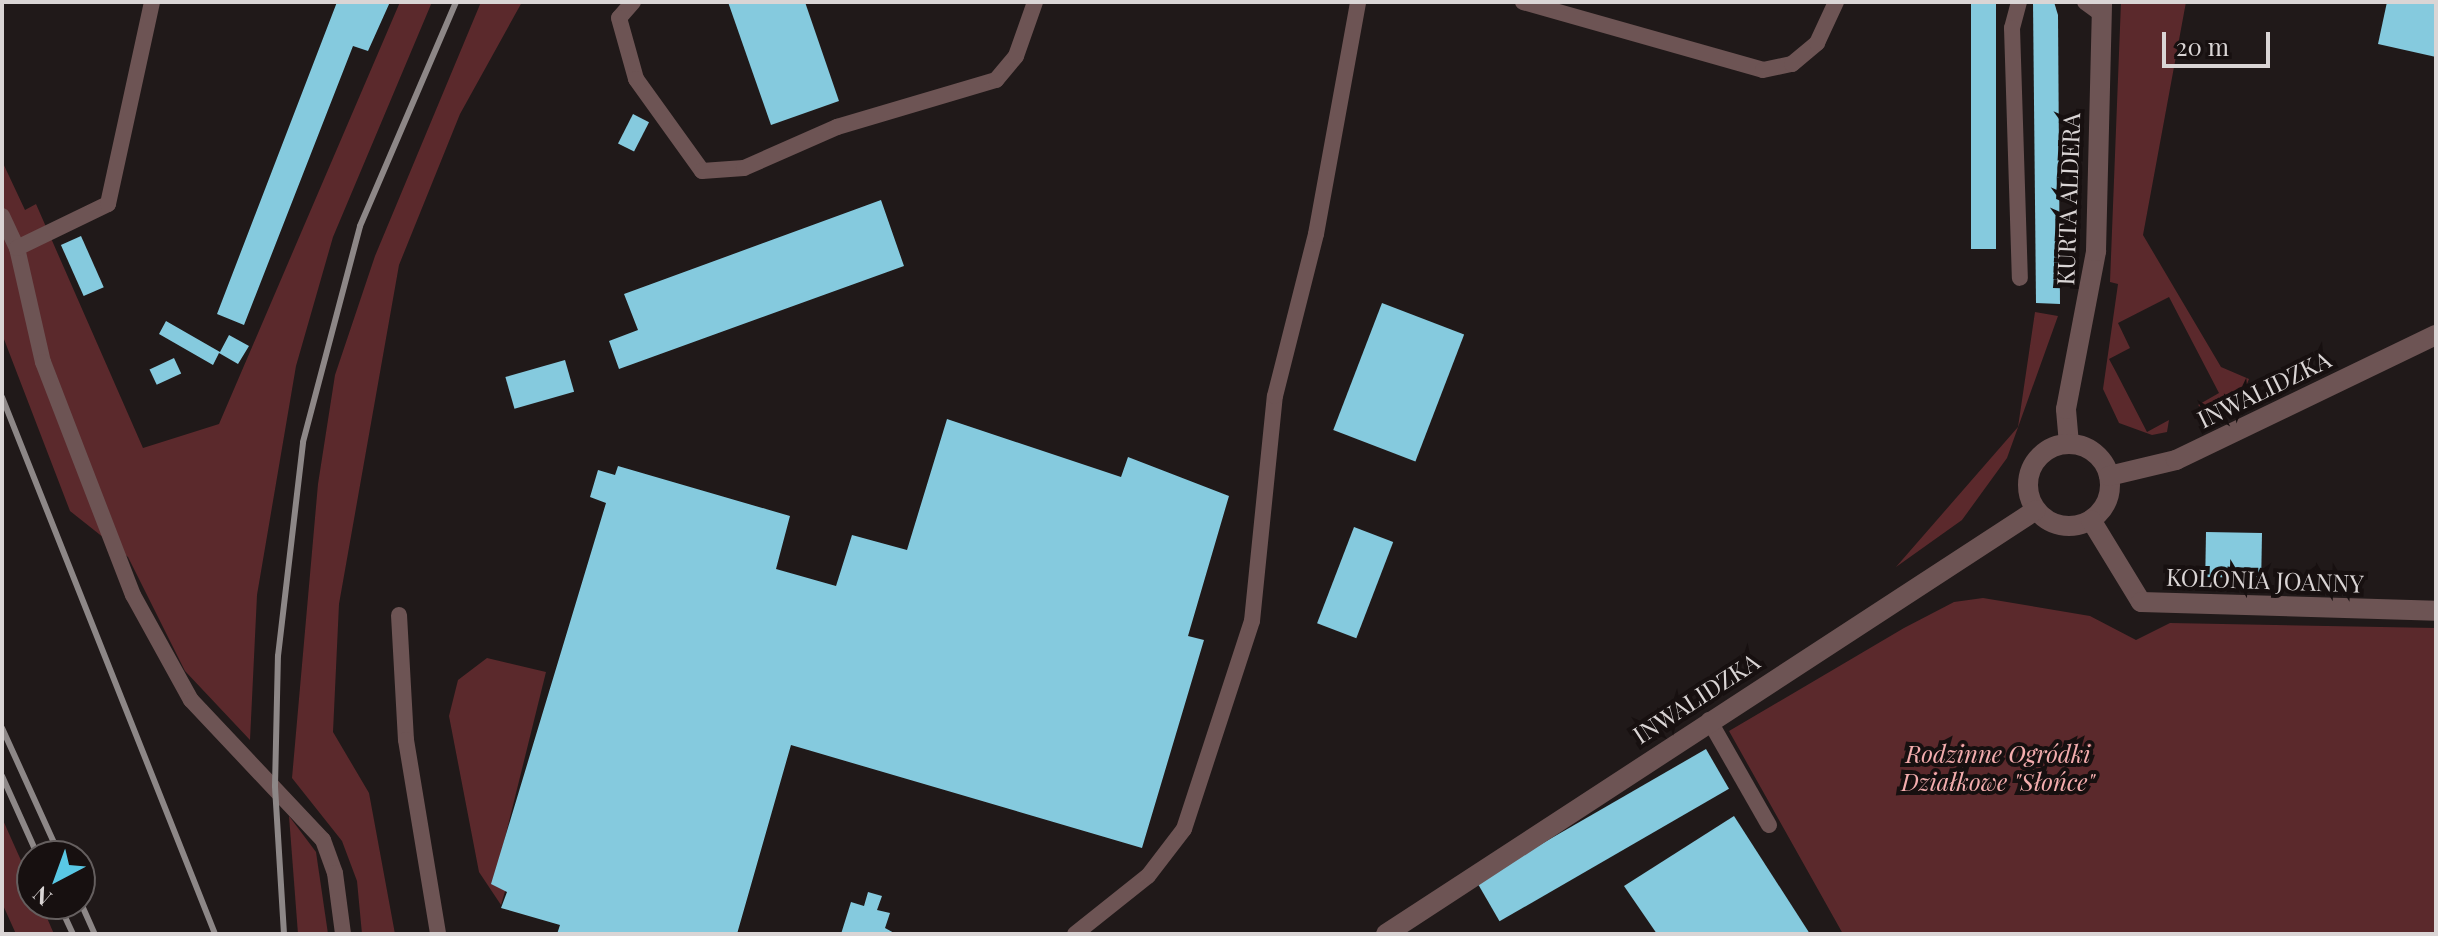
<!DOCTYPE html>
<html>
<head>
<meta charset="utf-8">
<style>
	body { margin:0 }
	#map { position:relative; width:2438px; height:936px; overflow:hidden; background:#201919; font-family:"Playfair Display",serif }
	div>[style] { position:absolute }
	.green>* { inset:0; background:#5b292c }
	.building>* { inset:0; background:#85cade; transform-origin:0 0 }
	.service>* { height:16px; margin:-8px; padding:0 8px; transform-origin:8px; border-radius:8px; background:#6d5454 }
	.minor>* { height:20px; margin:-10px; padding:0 10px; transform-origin:10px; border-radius:10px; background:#6d5454 }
	.minor>.ring { margin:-10px; padding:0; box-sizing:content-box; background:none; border:20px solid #6d5454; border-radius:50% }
	.rail>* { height:6px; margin:-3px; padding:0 3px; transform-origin:3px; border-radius:3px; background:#8d8787 }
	span { translate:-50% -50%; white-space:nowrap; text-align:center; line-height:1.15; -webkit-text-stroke:8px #171010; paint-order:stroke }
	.street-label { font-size:24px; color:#dad5d5 }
	.park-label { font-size:24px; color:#f4adae; font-style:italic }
	.frame { position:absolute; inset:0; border:4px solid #dad5d5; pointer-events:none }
	.north { position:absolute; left:16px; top:840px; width:80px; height:80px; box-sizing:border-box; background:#171010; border:2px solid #655f5f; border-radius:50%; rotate:221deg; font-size:22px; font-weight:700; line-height:32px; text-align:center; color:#dad5d5 }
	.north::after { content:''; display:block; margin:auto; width:28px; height:36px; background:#59c8e5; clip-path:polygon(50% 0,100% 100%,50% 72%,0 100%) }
	.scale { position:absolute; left:2162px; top:32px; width:108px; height:36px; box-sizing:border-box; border:4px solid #dad5d5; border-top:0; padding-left:10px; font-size:24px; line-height:28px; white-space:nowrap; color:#dad5d5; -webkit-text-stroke:6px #171010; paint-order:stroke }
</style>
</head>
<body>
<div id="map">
	<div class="green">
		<i style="clip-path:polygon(400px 2px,432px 2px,333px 237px,296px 366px,257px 595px,250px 740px,185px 671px,128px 557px,70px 511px,2px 334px,2px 161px,25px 210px,36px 204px,143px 448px,219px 424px)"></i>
		<i style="clip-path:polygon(481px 2px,522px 2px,460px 114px,399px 265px,339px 604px,333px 732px,369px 793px,395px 934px,362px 934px,357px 881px,342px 841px,292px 778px,318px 484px,335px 375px,375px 256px)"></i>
		<i style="clip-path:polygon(2121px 2px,2186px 2px,2143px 235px,2221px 367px,2249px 379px,2242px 396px,2208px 413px,2198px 405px,2219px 393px,2169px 297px,2118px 323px,2130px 348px,2109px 359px,2116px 372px,2147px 432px,2169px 420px,2167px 432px,2152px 435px,2119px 423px,2103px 389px,2118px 284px,2110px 282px)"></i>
		<i style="clip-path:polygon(2035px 312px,2058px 316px,2007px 458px,1962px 520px,1896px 567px,2018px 427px)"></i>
		<i style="clip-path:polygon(1983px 598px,2090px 616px,2136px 640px,2170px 623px,2436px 628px,2436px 934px,1843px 934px,1729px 731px,1904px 628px,1954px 602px)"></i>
		<i style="clip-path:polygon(487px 658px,546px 672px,496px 874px,509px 878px,501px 905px,479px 872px,449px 716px,458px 680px)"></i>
		<i style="clip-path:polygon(289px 816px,316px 852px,328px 934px,298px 934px)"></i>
		<i style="clip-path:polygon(2px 818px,32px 885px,32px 904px,41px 904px,54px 934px,16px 934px,2px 903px)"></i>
	</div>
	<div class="building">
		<i style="clip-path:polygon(337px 2px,390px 2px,368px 51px,353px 46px,244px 325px,217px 314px)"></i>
		<i style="clip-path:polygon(728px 2px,805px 2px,839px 101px,771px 125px)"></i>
		<i style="left:1971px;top:2px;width:25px;height:247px"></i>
		<i style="clip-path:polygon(2033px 2px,2054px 2px,2058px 15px,2060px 304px,2036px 303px)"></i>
		<i style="clip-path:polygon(2387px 2px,2436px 2px,2436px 57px,2378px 44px)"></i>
		<i style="left:633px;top:114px;width:18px;height:33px;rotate:27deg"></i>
		<i style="clip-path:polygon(881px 200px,904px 266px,619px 369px,609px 341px,638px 330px,624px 294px)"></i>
		<i style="left:81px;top:236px;width:56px;height:22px;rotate:66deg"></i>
		<i style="left:1382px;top:303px;width:88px;height:136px;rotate:21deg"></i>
		<i style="clip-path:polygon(166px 321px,220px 352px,229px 335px,249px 346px,238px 364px,219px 353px,213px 365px,159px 334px)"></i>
		<i style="left:174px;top:358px;width:17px;height:27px;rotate:65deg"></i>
		<i style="left:565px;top:360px;width:33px;height:62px;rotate:74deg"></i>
		<i style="clip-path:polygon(947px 419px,1121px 477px,1128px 457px,1229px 496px,1188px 636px,1204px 640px,1142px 848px,791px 745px,737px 934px,557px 934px,560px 925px,501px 908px,507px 892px,491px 884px,606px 503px,590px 497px,598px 470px,615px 475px,618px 466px,790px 516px,776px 569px,836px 586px,852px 535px,907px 550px)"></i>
		<i style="left:1354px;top:527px;width:42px;height:103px;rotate:21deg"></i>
		<i style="left:2206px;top:532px;width:56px;height:45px;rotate:1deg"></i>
		<i style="left:1706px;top:749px;width:46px;height:265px;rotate:60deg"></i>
		<i style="clip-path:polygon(1734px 816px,1810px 934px,1657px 934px,1624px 886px)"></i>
		<i style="clip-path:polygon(868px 892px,882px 896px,877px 910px,890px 913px,885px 928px,896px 934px,841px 934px,851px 902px,864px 906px)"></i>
	</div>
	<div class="service">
		<i style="left:633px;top:2px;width:21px;rotate:131deg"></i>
		<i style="left:619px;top:18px;width:63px;rotate:74.4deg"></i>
		<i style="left:636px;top:79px;width:113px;rotate:54.3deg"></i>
		<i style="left:702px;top:171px;width:42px;rotate:-4.1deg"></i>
		<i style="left:744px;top:168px;width:102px;rotate:-23.8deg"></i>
		<i style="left:837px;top:127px;width:166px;rotate:-16.5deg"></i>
		<i style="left:996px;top:80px;width:31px;rotate:-50deg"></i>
		<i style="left:1016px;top:56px;width:57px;rotate:-70.6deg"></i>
		<i style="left:1523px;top:2px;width:249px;rotate:15.8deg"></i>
		<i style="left:1763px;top:70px;width:30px;rotate:-12deg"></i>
		<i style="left:1792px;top:64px;width:33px;rotate:-40deg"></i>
		<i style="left:1817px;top:43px;width:45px;rotate:-65.1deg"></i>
		<i style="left:2019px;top:2px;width:27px;rotate:105deg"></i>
		<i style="left:2012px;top:28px;width:250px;rotate:88.2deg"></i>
		<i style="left:2085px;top:2px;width:19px;rotate:36deg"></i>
		<i style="left:2px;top:216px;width:35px;rotate:65deg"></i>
		<i style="left:17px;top:248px;width:117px;rotate:77.2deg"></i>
		<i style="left:43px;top:362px;width:250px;rotate:68.9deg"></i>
		<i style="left:133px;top:595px;width:120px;rotate:61.1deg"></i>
		<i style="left:191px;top:700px;width:192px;rotate:46.7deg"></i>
		<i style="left:323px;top:840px;width:35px;rotate:70deg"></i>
		<i style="left:335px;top:873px;width:62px;rotate:82.5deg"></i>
		<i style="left:17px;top:248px;width:101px;rotate:-25.8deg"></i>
		<i style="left:108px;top:204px;width:207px;rotate:-77.7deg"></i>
		<i style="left:399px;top:615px;width:125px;rotate:86.8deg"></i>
		<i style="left:406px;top:740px;width:197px;rotate:80.6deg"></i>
		<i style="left:1709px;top:720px;width:121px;rotate:60.3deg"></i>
		<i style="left:1075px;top:934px;width:93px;rotate:-38.5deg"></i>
		<i style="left:1148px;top:876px;width:59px;rotate:-52.5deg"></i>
		<i style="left:1184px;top:829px;width:219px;rotate:-71.9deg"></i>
		<i style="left:1252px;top:621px;width:226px;rotate:-84.2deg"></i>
		<i style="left:1275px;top:396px;width:167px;rotate:-75.8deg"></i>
		<i style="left:1316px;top:234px;width:236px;rotate:-79.7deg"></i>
	</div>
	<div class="minor">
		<i style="left:2069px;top:444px;width:35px;rotate:-95deg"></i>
		<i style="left:2066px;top:409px;width:161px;rotate:-79.2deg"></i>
		<i style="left:2096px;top:251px;width:249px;rotate:-88.6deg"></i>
		<i class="ring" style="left:2028px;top:444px;width:62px;height:62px"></i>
		<i style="left:2109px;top:476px;width:69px;rotate:-13.4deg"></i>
		<i style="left:2176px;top:460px;width:288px;rotate:-25.7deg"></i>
		<i style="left:2091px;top:520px;width:96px;rotate:58.6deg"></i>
		<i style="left:2141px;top:602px;width:295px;rotate:1.7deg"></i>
		<i style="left:1386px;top:934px;width:776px;rotate:-33.12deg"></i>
	</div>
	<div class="rail">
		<i style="left:2px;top:397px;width:578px;rotate:68.36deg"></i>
		<i style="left:2px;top:728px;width:141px;rotate:65.6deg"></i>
		<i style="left:2px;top:776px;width:88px;rotate:65.8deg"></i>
		<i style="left:80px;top:901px;width:36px;rotate:66deg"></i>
		<i style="left:59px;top:904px;width:33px;rotate:65deg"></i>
		<i style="left:284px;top:934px;width:148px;rotate:-93.5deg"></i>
		<i style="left:275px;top:786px;width:130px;rotate:-88.7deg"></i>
		<i style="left:278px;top:656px;width:215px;rotate:-83.3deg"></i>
		<i style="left:303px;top:442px;width:223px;rotate:-75.2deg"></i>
		<i style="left:360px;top:226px;width:244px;rotate:-66.8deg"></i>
	</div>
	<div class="street-label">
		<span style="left:2068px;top:199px;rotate:-88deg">KURTA ALDERA</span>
		<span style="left:2264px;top:389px;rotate:-26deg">INWALIDZKA</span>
		<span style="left:2265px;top:580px;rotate:2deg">KOLONIA JOANNY</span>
		<span style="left:1696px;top:698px;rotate:-33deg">INWALIDZKA</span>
	</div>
	<div class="park-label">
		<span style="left:1998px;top:768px">Rodzinne Ogródki<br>Działkowe "Słońce"</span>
	</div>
	<div class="frame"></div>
	<div class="north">N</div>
	<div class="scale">20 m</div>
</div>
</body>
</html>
